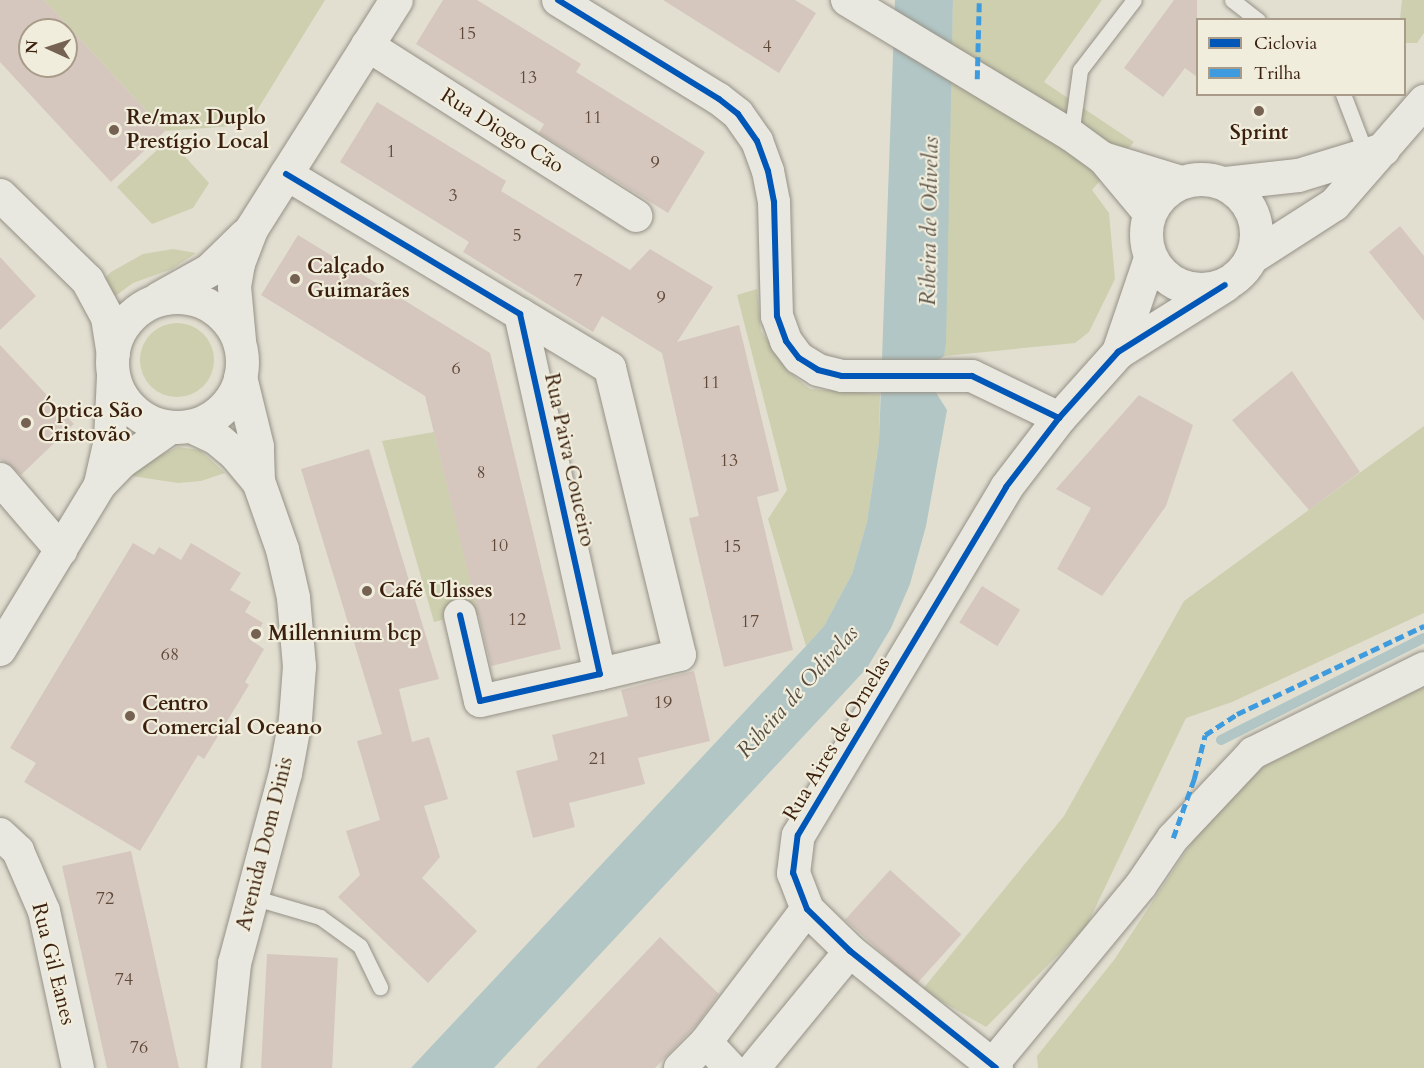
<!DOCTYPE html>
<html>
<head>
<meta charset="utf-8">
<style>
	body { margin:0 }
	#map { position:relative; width:1424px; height:1068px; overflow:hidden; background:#e2dfd1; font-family:Cardo,serif }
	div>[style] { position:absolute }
	.green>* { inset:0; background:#cdcfaf }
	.round { border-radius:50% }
	.water>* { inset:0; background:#b1c6c5 }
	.stream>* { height:10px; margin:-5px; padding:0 5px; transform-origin:5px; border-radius:5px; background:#b1c6c5 }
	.building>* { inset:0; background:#d5c7be; transform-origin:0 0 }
	.roads { filter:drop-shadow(0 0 2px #969187) drop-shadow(0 0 2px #969187) }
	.service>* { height:15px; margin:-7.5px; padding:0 7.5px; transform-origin:7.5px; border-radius:7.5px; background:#e9e8e0 }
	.minor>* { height:32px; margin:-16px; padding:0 16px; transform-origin:16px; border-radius:16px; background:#e9e8e0 }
	.tertiary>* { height:33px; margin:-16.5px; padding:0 16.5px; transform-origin:16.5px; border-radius:16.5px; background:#e9e8e0 }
	.tertiary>.ring { margin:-16.5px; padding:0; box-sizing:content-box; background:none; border:33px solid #e9e8e0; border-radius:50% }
	.quiet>* { height:4.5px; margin-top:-2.25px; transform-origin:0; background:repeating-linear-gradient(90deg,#3e9bde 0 9px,transparent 0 13.5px) }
	.cycleway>* { height:6px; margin:-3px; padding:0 3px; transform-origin:3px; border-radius:3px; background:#0057b8 }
	.dots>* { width:16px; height:16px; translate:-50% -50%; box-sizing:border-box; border:3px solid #f1eddc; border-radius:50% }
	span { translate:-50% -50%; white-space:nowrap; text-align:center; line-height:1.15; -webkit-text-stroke:4.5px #f1eddc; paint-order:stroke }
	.number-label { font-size:18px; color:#614939 }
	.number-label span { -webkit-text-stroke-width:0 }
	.poi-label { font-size:21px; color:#3a1f0d; font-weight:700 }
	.left { translate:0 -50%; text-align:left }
	.street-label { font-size:21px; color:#3a1f0d }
	.water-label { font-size:22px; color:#574e43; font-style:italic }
	.legend { position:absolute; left:1196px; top:18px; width:210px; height:78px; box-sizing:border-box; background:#f1eddc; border:2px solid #a89b89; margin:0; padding:8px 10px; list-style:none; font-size:18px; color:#3a1f0d }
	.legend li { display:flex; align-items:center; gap:12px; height:30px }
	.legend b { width:30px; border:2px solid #a89b89 }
	.north { position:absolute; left:18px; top:18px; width:60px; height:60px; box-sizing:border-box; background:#f1eddc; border:2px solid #a89b89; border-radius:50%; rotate:273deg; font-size:16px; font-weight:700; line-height:24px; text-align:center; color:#3a1f0d }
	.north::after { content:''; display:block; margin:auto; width:21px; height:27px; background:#756252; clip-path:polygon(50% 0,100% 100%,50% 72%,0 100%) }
</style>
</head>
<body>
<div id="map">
	<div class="green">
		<i style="clip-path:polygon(44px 0,325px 0,248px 125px,165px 131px)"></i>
		<i style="clip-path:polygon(953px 0,1102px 0,1044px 82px,1134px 142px,1092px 190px,1109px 213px,1115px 279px,1089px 332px,1075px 343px,944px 356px)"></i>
		<i style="clip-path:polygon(1402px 0,1424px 0,1424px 33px,1417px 43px,1405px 43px,1404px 20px,1400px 19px)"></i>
		<i style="clip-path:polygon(169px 139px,209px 183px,193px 208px,152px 224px,117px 187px)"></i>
		<i style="clip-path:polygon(173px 249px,196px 253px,172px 269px,133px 283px,114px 297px,104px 279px,111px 272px,143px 254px)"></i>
		<i style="clip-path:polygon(757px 289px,761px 331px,788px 371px,810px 389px,880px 394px,879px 442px,867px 522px,852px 574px,824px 626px,806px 646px,768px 519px,787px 490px,737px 295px)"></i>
		<i class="round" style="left:140px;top:323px;width:74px;height:74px"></i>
		<i style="clip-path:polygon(1424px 426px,1424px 613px,1232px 702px,1186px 718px,1086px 927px,986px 1027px,922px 990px,1064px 816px,1184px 601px)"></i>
		<i style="clip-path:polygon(434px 432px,479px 615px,460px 615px,434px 622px,382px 441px)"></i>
		<i style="clip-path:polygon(178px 447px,200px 450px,225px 473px,201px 481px,178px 483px,132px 476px,139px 465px)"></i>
		<i style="clip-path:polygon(1424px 684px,1424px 1068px,1038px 1068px,1037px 1056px,1114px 960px,1223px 795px,1266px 757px)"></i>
	</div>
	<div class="water">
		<i style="clip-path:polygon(895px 0,953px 0,946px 343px,944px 356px,935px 362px,935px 391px,947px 410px,926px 526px,910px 584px,891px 628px,867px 668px,494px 1068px,411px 1068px,806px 646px,824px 626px,852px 574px,867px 522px,879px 442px)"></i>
	</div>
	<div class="stream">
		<i style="left:1221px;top:740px;width:227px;rotate:-26.7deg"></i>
	</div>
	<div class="building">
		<i style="clip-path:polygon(evenodd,0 0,44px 0,165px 131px,111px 182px,0 62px,0 0,30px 30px,66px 30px,66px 66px,30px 66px,30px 30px)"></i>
		<i style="clip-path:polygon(443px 0,477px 0,581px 64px,576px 72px,705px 152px,668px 213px,539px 133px,544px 124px,416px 44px)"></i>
		<i style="clip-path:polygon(663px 0,795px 0,816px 13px,779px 73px)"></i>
		<i style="clip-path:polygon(1174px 0,1197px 0,1197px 77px,1185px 68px,1163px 97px,1124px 68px)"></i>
		<i style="clip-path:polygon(377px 102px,506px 181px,501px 191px,630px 270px,650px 249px,713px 287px,677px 342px,739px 325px,779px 491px,757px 497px,793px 650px,724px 667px,689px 518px,699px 516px,662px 353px,602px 316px,593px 332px,463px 252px,469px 242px,340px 162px)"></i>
		<i style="clip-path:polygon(1400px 226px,1424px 256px,1424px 321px,1369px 252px)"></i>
		<i style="clip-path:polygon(298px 235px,490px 353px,561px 649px,491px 666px,425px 396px,261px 295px)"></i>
		<i style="clip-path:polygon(0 257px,36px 296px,0 330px)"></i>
		<i style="clip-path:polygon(0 345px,74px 424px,21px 475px,0 459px)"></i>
		<i style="clip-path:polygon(1292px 371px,1360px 472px,1309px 510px,1232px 420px)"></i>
		<i style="clip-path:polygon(1139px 395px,1193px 425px,1166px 506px,1102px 596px,1057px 569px,1091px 508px,1056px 489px)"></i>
		<i style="clip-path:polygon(369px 449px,439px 679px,399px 689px,412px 742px,429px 737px,448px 799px,424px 806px,440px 857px,422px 878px,477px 931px,428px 983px,338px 897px,360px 875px,346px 831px,380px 820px,357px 741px,382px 734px,301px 469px)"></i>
		<i style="clip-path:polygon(133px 543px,154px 555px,159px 547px,181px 560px,191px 543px,241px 573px,230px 590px,251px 602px,245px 612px,263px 623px,252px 641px,264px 649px,245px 682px,249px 685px,204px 759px,198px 755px,140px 851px,24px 782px,36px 763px,10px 748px)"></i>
		<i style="left:982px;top:586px;width:45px;height:43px;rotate:32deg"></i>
		<i style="clip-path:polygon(694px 671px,710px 741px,638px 758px,645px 784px,569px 803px,575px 827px,533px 838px,516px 771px,558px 760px,552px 735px,628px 716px,621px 690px)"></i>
		<i style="clip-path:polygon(131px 851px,149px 931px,179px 1068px,107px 1068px,62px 866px)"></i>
		<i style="left:890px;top:870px;width:96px;height:67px;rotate:42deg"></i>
		<i style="clip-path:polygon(660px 937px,719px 994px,699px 1022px,655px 1068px,536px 1068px)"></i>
		<i style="left:267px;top:954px;width:71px;height:114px;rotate:3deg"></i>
	</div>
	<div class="roads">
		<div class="service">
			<i style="left:1232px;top:0;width:33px;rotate:38deg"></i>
			<i style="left:1343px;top:94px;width:64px;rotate:69deg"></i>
			<i style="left:1071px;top:135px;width:66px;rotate:-82.1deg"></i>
			<i style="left:1080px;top:70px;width:88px;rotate:-52.4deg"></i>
			<i style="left:252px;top:897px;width:71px;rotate:16.4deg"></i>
			<i style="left:320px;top:917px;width:49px;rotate:35.9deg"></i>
			<i style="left:360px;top:946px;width:46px;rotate:64deg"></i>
		</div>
		<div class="minor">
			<i style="left:558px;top:0;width:189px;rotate:31.6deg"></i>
			<i style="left:719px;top:99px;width:24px;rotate:38deg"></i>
			<i style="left:738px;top:114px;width:33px;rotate:55deg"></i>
			<i style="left:757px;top:141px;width:32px;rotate:70deg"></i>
			<i style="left:768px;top:171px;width:32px;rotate:79deg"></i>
			<i style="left:774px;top:202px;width:114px;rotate:88.5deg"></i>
			<i style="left:777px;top:316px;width:27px;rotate:70deg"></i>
			<i style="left:786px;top:341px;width:21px;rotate:53deg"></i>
			<i style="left:799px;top:358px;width:22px;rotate:32deg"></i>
			<i style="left:818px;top:370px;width:25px;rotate:14deg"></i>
			<i style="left:842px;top:376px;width:130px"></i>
			<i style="left:972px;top:376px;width:97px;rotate:25.8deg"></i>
			<i style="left:847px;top:0;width:262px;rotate:31.1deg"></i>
			<i style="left:1071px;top:135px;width:39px;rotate:36deg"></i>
			<i style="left:1103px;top:158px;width:72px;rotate:50.1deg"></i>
			<i style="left:367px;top:45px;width:319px;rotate:32.4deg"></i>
			<i style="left:1103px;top:158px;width:82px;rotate:17.1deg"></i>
			<i style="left:286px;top:174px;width:273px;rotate:30.9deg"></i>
			<i style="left:520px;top:314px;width:369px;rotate:77.5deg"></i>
			<i style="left:600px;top:674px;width:123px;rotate:167.3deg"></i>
			<i style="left:480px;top:701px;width:88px;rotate:-103.1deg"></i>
			<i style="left:520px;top:314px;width:105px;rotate:31deg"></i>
			<i style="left:610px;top:368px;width:295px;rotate:76.3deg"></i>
			<i style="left:680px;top:655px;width:82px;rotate:166.6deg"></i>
			<i style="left:0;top:479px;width:94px;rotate:49.3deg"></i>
			<i style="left:100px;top:484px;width:45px;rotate:-77.2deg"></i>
			<i style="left:110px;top:440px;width:64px;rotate:-87.3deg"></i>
			<i style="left:0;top:650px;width:193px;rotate:-58.8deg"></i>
			<i style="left:100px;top:485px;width:30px;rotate:-46deg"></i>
			<i style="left:121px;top:463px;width:62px;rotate:-35.2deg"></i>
			<i style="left:0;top:834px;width:25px;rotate:43deg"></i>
			<i style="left:18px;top:851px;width:65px;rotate:66.6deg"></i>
			<i style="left:44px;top:911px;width:161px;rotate:77.8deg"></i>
			<i style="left:706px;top:1042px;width:35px;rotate:47deg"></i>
			<i style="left:993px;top:1064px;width:232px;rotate:-50.4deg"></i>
			<i style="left:1141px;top:885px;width:57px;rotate:-55.8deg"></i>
			<i style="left:1173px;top:838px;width:117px;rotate:-46.7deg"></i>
			<i style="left:1253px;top:753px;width:191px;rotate:-26.4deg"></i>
			<i style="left:680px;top:1068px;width:37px;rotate:-45deg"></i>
			<i style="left:706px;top:1042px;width:167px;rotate:-52.8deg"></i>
			<i style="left:754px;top:1068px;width:151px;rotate:-50.6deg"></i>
		</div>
		<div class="tertiary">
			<i class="ring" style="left:1146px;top:179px;width:77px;height:77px"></i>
			<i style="left:1225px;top:183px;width:73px;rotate:-6.3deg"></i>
			<i style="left:1298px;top:175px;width:89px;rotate:-17deg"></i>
			<i style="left:0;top:195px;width:122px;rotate:44.3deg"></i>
			<i style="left:87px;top:280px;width:42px;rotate:61.6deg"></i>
			<i style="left:107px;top:317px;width:37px;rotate:81deg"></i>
			<i style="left:1253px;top:256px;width:96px;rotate:-32.7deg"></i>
			<i style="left:1334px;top:204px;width:137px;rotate:-48.9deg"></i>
			<i class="ring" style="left:112px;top:297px;width:97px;height:97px"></i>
			<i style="left:159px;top:298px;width:57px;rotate:-29.2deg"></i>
			<i style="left:209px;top:270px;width:50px;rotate:-44.2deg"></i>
			<i style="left:239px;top:340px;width:54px;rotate:-95.3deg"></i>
			<i style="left:234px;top:286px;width:23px;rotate:-80deg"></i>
			<i style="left:238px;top:263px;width:36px;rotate:-69deg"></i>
			<i style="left:251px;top:229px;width:271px;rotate:-57.7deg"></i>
			<i style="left:1118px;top:352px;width:99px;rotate:-71.2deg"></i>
			<i style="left:191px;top:426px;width:26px;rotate:25deg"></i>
			<i style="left:215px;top:437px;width:26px;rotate:40deg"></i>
			<i style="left:235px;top:454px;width:35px;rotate:50deg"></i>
			<i style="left:223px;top:1068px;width:106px;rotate:-84deg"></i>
			<i style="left:234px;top:963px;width:197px;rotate:-75deg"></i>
			<i style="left:285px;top:773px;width:55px;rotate:-79.5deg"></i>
			<i style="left:295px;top:719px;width:53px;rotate:-85.7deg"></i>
			<i style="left:299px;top:666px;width:69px;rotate:-95deg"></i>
			<i style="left:293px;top:597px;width:49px;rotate:-102.9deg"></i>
			<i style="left:282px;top:549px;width:72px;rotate:-109.4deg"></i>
			<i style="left:258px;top:481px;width:35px;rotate:-92deg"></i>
			<i style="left:257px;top:446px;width:71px;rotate:-103.8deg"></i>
			<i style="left:996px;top:1068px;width:187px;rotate:-141.3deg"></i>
			<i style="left:850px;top:951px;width:60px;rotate:-135.7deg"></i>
			<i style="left:807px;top:909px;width:39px;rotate:-111deg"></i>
			<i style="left:793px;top:873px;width:38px;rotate:-83deg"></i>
			<i style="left:798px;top:835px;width:405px;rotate:-59.1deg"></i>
			<i style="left:1006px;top:487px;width:87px;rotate:-52.5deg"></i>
			<i style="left:1059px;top:418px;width:89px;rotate:-48.2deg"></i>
			<i style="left:1118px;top:352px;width:126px;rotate:-32.1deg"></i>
		</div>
	</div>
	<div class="quiet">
		<i style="left:977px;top:79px;width:79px;rotate:-88.5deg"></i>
		<i style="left:1173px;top:838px;width:63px;rotate:-70.4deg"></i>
		<i style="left:1194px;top:779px;width:45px;rotate:-76deg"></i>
		<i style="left:1205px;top:735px;width:38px;rotate:-33deg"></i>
		<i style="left:1237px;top:714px;width:207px;rotate:-25.2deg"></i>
	</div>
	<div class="cycleway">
		<i style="left:558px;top:0;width:189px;rotate:31.6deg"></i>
		<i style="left:719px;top:99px;width:24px;rotate:38deg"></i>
		<i style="left:738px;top:114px;width:33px;rotate:55deg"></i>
		<i style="left:757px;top:141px;width:32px;rotate:70deg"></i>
		<i style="left:768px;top:171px;width:32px;rotate:79deg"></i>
		<i style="left:774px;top:202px;width:114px;rotate:88.5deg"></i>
		<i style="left:777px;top:316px;width:27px;rotate:70deg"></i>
		<i style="left:786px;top:341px;width:21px;rotate:53deg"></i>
		<i style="left:799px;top:358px;width:22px;rotate:32deg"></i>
		<i style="left:818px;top:370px;width:25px;rotate:14deg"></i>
		<i style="left:842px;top:376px;width:130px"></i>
		<i style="left:972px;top:376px;width:97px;rotate:25.8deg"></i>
		<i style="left:286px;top:174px;width:273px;rotate:30.9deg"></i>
		<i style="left:520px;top:314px;width:369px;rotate:77.5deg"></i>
		<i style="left:600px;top:674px;width:123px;rotate:167.3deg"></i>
		<i style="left:480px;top:701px;width:88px;rotate:-103.1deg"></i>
		<i style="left:996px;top:1068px;width:187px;rotate:-141.3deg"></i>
		<i style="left:850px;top:951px;width:60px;rotate:-135.7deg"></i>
		<i style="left:807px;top:909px;width:39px;rotate:-111deg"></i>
		<i style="left:793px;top:873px;width:38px;rotate:-83deg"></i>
		<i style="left:798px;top:835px;width:405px;rotate:-59.1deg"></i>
		<i style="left:1006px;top:487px;width:87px;rotate:-52.5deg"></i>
		<i style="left:1059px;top:418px;width:89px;rotate:-48.2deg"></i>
		<i style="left:1118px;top:352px;width:126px;rotate:-32.1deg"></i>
	</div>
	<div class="dots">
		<i style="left:1259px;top:111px;background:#756252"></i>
		<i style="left:114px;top:130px;background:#756252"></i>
		<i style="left:295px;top:279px;background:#756252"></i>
		<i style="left:26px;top:423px;background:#756252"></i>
		<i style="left:367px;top:591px;background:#756252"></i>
		<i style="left:256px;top:634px;background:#756252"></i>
		<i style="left:130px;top:716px;background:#756252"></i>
	</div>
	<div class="number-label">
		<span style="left:467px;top:34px">15</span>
		<span style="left:767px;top:47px">4</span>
		<span style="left:528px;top:78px">13</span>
		<span style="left:593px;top:118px">11</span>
		<span style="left:391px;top:152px">1</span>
		<span style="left:655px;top:163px">9</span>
		<span style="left:453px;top:196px">3</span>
		<span style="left:517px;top:236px">5</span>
		<span style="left:578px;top:281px">7</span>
		<span style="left:661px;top:298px">9</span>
		<span style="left:456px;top:369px">6</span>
		<span style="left:711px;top:383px">11</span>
		<span style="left:729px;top:461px">13</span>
		<span style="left:481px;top:473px">8</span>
		<span style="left:499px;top:546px">10</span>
		<span style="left:732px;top:547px">15</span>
		<span style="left:517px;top:620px">12</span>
		<span style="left:750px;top:622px">17</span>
		<span style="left:170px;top:655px">68</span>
		<span style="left:663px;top:703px">19</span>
		<span style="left:598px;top:759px">21</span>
		<span style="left:105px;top:899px">72</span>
		<span style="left:124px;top:980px">74</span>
		<span style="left:139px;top:1048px">76</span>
	</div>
	<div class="poi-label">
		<span class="left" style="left:126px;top:130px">Re/max Duplo<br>Prestígio Local</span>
		<span style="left:1259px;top:133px">Sprint</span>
		<span class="left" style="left:307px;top:279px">Calçado<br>Guimarães</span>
		<span class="left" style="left:38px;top:423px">Óptica São<br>Cristovão</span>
		<span class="left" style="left:379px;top:591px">Café Ulisses</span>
		<span class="left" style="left:268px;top:634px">Millennium bcp</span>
		<span class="left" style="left:142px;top:716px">Centro<br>Comercial Oceano</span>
	</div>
	<div class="street-label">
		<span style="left:502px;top:131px;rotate:32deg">Rua Diogo Cão</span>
		<span style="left:569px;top:460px;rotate:78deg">Rua Paiva Couceiro</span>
		<span style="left:837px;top:739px;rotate:-59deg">Rua Aires de Ornelas</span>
		<span style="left:265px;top:844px;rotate:-76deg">Avenida Dom Dinis</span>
		<span style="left:53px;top:964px;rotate:76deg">Rua Gil Eanes</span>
	</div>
	<div class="water-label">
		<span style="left:930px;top:221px;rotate:-89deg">Ribeira de Odivelas</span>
		<span style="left:798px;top:692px;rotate:-48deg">Ribeira de Odivelas</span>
	</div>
	<ul class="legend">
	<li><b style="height:8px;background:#0057b8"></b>Ciclovia</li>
	<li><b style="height:8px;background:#3e9bde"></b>Trilha</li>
	</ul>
	<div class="north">N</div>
</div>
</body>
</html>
